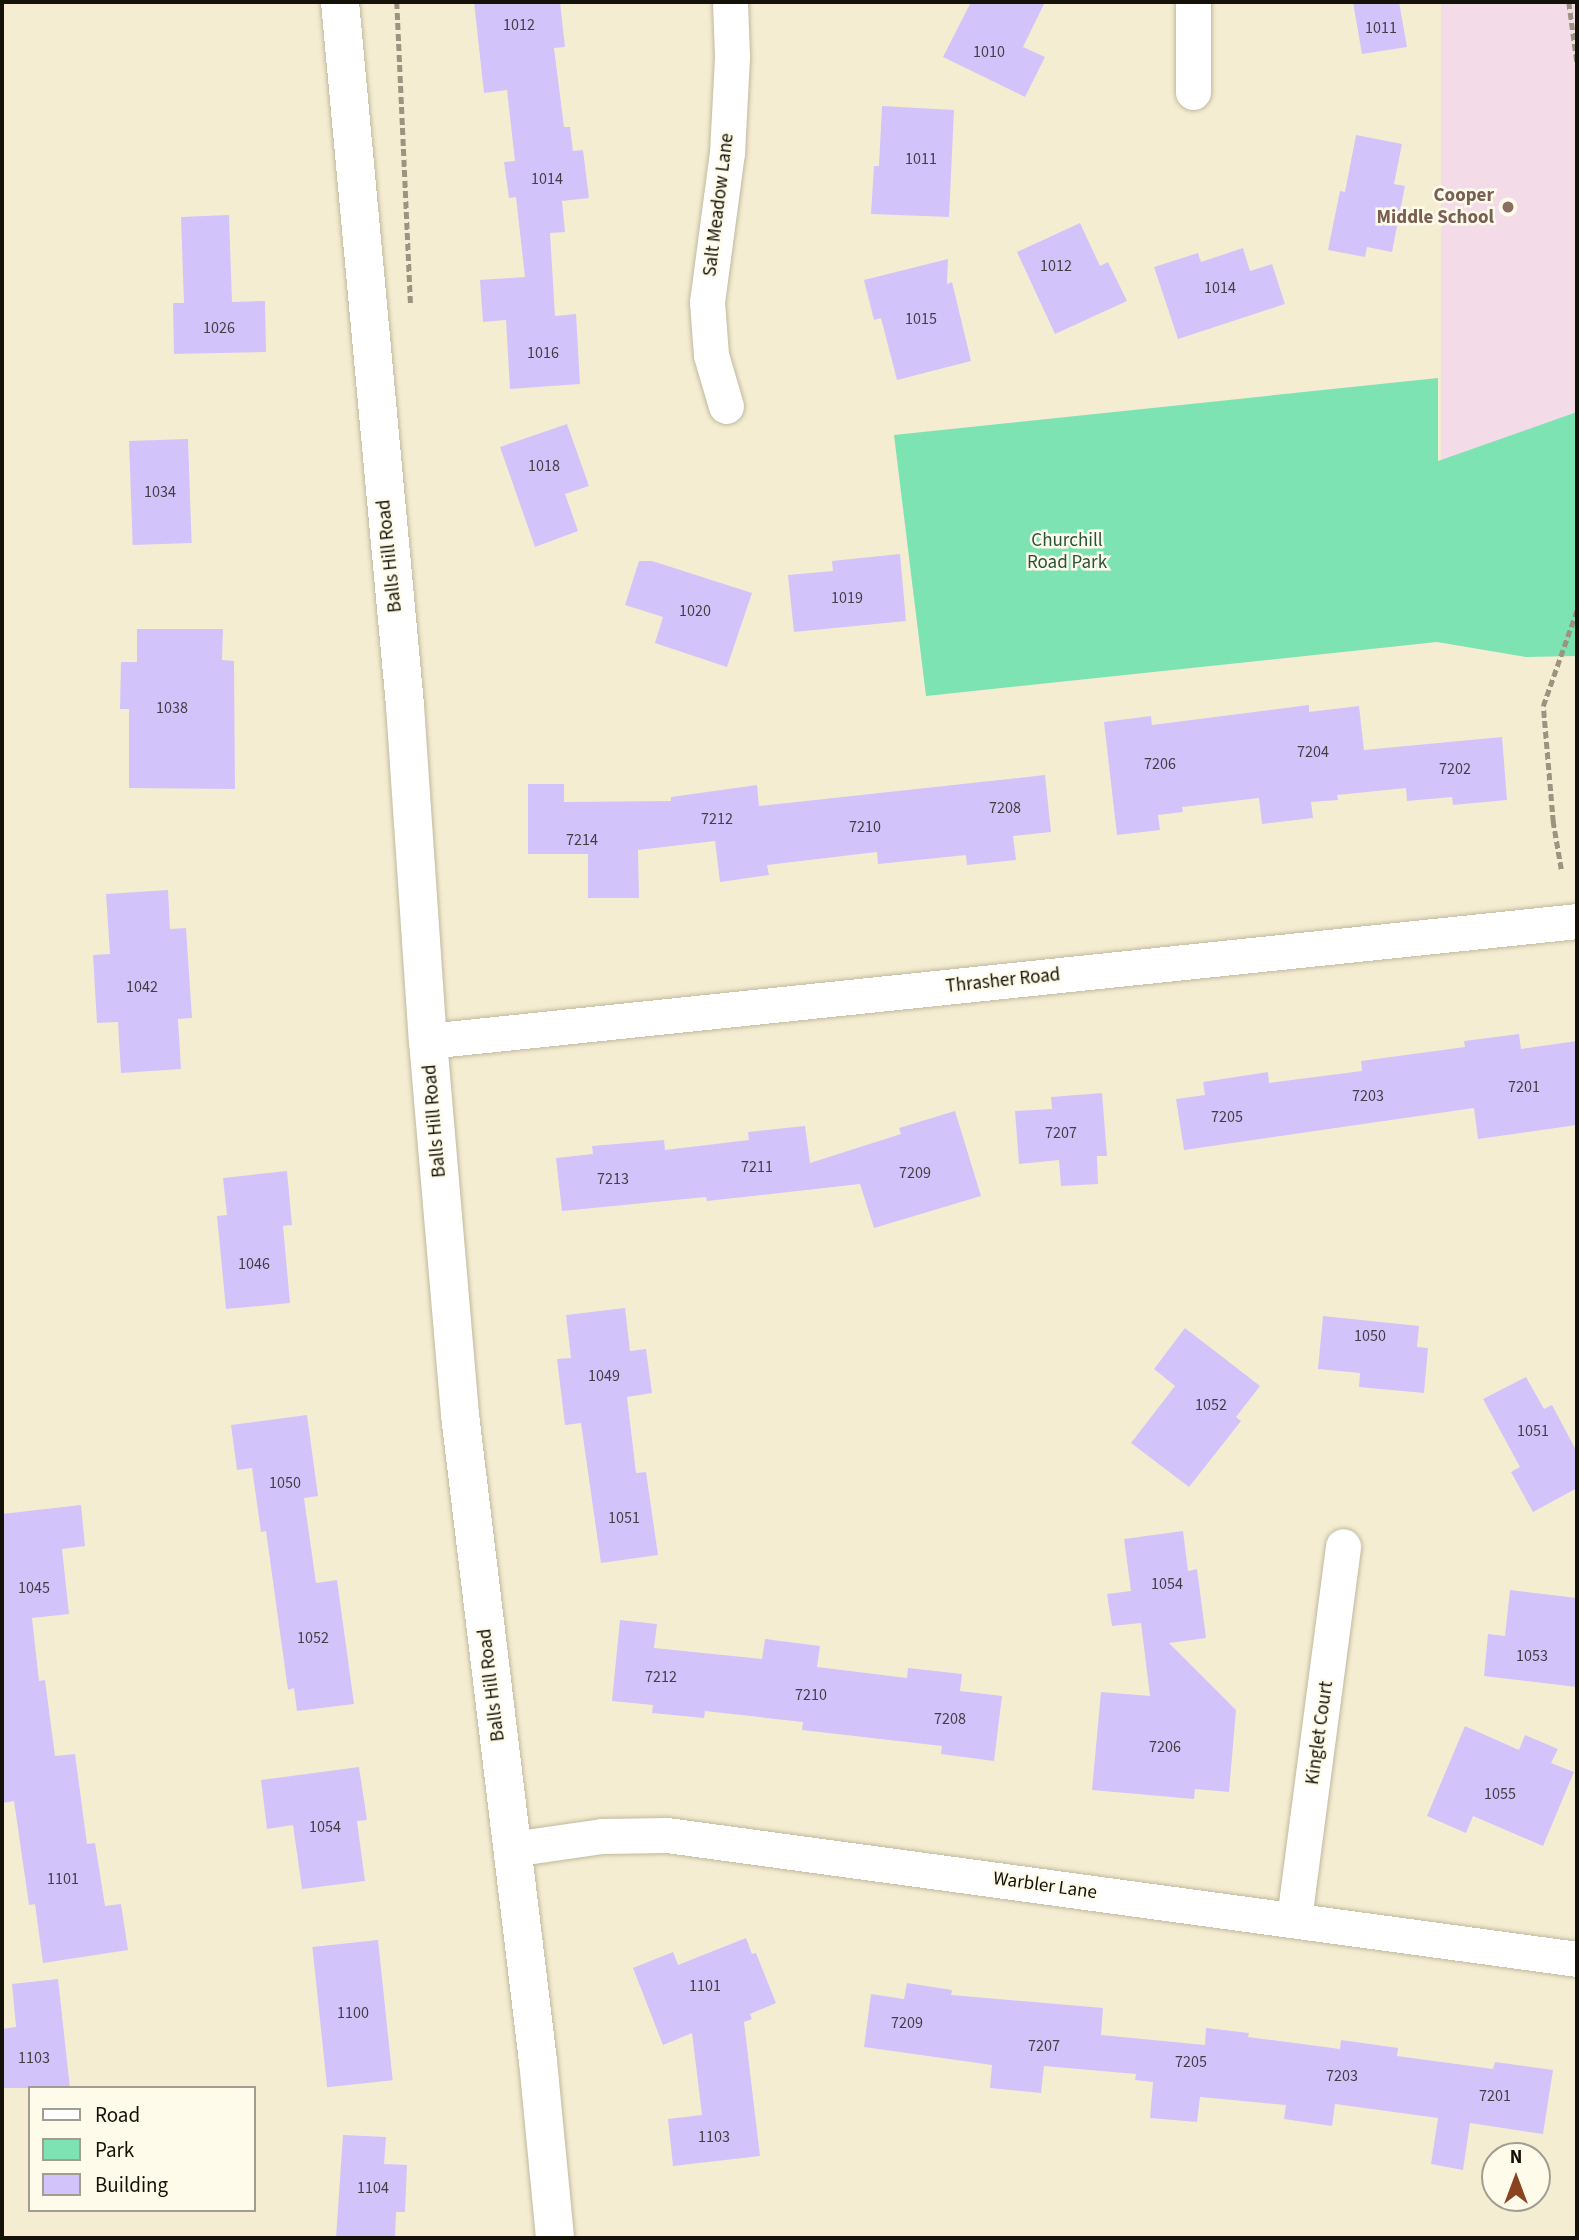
<!DOCTYPE html>
<html>
<head>
<meta charset="utf-8">
<style>
	body { margin:0 }
	#map { position:relative; width:1579px; height:2240px; overflow:hidden; background:#f5edd2; font-family:"Source Sans 3",sans-serif }
	div>[style] { position:absolute }
	.education>* { inset:0; background:#f3dce8; transform-origin:0 0 }
	.green>* { inset:0; background:#7de3b2 }
	.building>* { inset:0; background:#d2c4fa; transform-origin:0 0 }
	.path>* { height:4.5px; margin-top:-2.25px; transform-origin:0; background:repeating-linear-gradient(90deg,#9a9480 0 7px,transparent 0 10.5px) }
	.roads { filter:drop-shadow(0 0 2px #c0b99f) drop-shadow(0 0 2px #c0b99f) }
	.minor>* { height:35px; margin:-17.5px; padding:0 17.5px; transform-origin:17.5px; border-radius:17.5px; background:#fff }
	.tertiary>* { height:38px; margin:-19px; padding:0 19px; transform-origin:19px; border-radius:19px; background:#fff }
	.dots>* { width:19px; height:19px; translate:-50% -50%; box-sizing:border-box; border:4px solid #fffbea; border-radius:50% }
	span { translate:-50% -50%; white-space:nowrap; text-align:center; line-height:1.15; -webkit-text-stroke:5px #fffbea; paint-order:stroke }
	.number-label { font-size:16px; color:#443e44 }
	.number-label span { -webkit-text-stroke-width:0 }
	.education-label { font-size:19px; color:#785e54; font-weight:700 }
	.right { translate:-100% -50%; text-align:right }
	.street-label { font-size:19px; color:#141108 }
	.park-label { font-size:19px; color:#25533e }
	.frame { position:absolute; inset:0; border:4px solid #141108; pointer-events:none }
	.legend { position:absolute; left:28px; top:2086px; width:228px; height:126px; box-sizing:border-box; background:#fffbea; border:2px solid #a19d90; margin:0; padding:9px 12px; list-style:none; font-size:21px; color:#141108 }
	.legend li { display:flex; align-items:center; gap:14px; height:35px }
	.legend b { width:35px; border:2px solid #a19d90 }
	.north { position:absolute; left:1481px; top:2142px; width:70px; height:70px; box-sizing:border-box; background:#fffbea; border:2px solid #a19d90; border-radius:50%; rotate:0deg; font-size:19px; font-weight:700; line-height:28px; text-align:center; color:#141108 }
	.north::after { content:''; display:block; margin:auto; width:24px; height:32px; background:#89431e; clip-path:polygon(50% 0,100% 100%,50% 72%,0 100%) }
</style>
</head>
<body>
<div id="map">
	<div class="education">
		<i style="left:1441px;top:2px;width:136px;height:459px"></i>
	</div>
	<div class="green">
		<i style="clip-path:polygon(1438px 378px,1438px 461px,1577px 412px,1577px 656px,1526px 657px,1437px 642px,926px 696px,894px 435px)"></i>
	</div>
	<div class="building">
		<i style="clip-path:polygon(474px 2px,560px 2px,565px 47px,554px 48px,564px 127px,570px 127px,573px 151px,583px 150px,589px 198px,562px 201px,565px 232px,550px 233px,555px 316px,576px 314px,580px 384px,510px 389px,506px 320px,483px 322px,480px 280px,525px 277px,516px 197px,509px 198px,504px 162px,515px 161px,507px 90px,484px 93px)"></i>
		<i style="clip-path:polygon(971px 2px,1045px 2px,1023px 47px,1045px 57px,1025px 97px,943px 57px)"></i>
		<i style="clip-path:polygon(1353px 2px,1399px 2px,1407px 47px,1362px 54px)"></i>
		<i style="clip-path:polygon(882px 106px,954px 110px,949px 217px,871px 214px,874px 166px,879px 166px)"></i>
		<i style="clip-path:polygon(1356px 135px,1402px 144px,1394px 184px,1405px 186px,1392px 252px,1367px 247px,1365px 257px,1328px 250px,1340px 191px,1345px 192px)"></i>
		<i style="clip-path:polygon(229px 215px,232px 302px,265px 301px,266px 352px,174px 354px,173px 303px,184px 303px,181px 217px)"></i>
		<i style="clip-path:polygon(1080px 223px,1100px 266px,1108px 262px,1127px 301px,1055px 334px,1017px 252px)"></i>
		<i style="clip-path:polygon(1243px 248px,1250px 271px,1272px 264px,1285px 304px,1178px 339px,1154px 267px,1198px 253px,1201px 262px)"></i>
		<i style="clip-path:polygon(948px 259px,947px 284px,952px 282px,971px 361px,897px 380px,881px 318px,874px 320px,864px 280px)"></i>
		<i style="clip-path:polygon(567px 424px,589px 486px,565px 494px,578px 531px,535px 547px,500px 447px)"></i>
		<i style="left:188px;top:439px;width:104px;height:59px;rotate:88deg"></i>
		<i style="clip-path:polygon(900px 554px,906px 621px,794px 632px,788px 575px,833px 571px,832px 561px)"></i>
		<i style="clip-path:polygon(639px 561px,652px 561px,752px 593px,727px 667px,655px 643px,663px 617px,625px 605px)"></i>
		<i style="clip-path:polygon(137px 629px,223px 629px,222px 660px,234px 661px,235px 789px,129px 788px,129px 709px,120px 709px,121px 662px,137px 662px)"></i>
		<i style="clip-path:polygon(1309px 705px,1309px 712px,1359px 706px,1364px 750px,1502px 737px,1507px 800px,1453px 805px,1452px 797px,1407px 801px,1406px 788px,1337px 795px,1338px 800px,1311px 802px,1313px 818px,1262px 824px,1259px 798px,1182px 807px,1183px 812px,1158px 815px,1160px 830px,1117px 835px,1104px 722px,1151px 716px,1152px 725px)"></i>
		<i style="clip-path:polygon(1045px 775px,1051px 832px,1013px 836px,1016px 860px,967px 865px,966px 855px,878px 864px,877px 852px,767px 865px,769px 875px,720px 882px,715px 841px,638px 850px,639px 898px,588px 898px,588px 854px,528px 854px,528px 784px,564px 784px,564px 802px,671px 801px,671px 797px,757px 785px,759px 806px)"></i>
		<i style="clip-path:polygon(168px 890px,170px 929px,186px 928px,192px 1018px,178px 1019px,181px 1069px,121px 1073px,118px 1022px,97px 1023px,93px 955px,110px 954px,106px 894px)"></i>
		<i style="clip-path:polygon(1519px 1034px,1521px 1049px,1577px 1041px,1577px 1125px,1478px 1139px,1474px 1108px,1184px 1150px,1176px 1099px,1205px 1095px,1203px 1082px,1268px 1072px,1269px 1083px,1362px 1071px,1361px 1061px,1465px 1047px,1464px 1041px)"></i>
		<i style="clip-path:polygon(1102px 1093px,1107px 1156px,1097px 1156px,1098px 1184px,1061px 1186px,1059px 1160px,1019px 1164px,1015px 1111px,1052px 1109px,1051px 1097px)"></i>
		<i style="clip-path:polygon(955px 1111px,981px 1196px,874px 1228px,860px 1184px,707px 1201px,706px 1197px,562px 1211px,556px 1158px,593px 1154px,592px 1146px,664px 1140px,665px 1150px,749px 1140px,748px 1132px,805px 1126px,810px 1163px,901px 1134px,899px 1128px)"></i>
		<i style="clip-path:polygon(287px 1171px,292px 1225px,283px 1226px,290px 1303px,226px 1309px,217px 1216px,227px 1215px,223px 1178px)"></i>
		<i style="clip-path:polygon(625px 1308px,630px 1351px,646px 1349px,652px 1393px,627px 1397px,636px 1473px,646px 1472px,658px 1555px,601px 1563px,581px 1423px,565px 1425px,557px 1359px,571px 1358px,566px 1315px)"></i>
		<i style="clip-path:polygon(1323px 1316px,1419px 1326px,1417px 1347px,1428px 1348px,1424px 1393px,1359px 1387px,1360px 1373px,1318px 1369px)"></i>
		<i style="clip-path:polygon(1185px 1328px,1260px 1386px,1236px 1417px,1241px 1421px,1189px 1487px,1131px 1443px,1175px 1386px,1154px 1369px)"></i>
		<i style="clip-path:polygon(1526px 1377px,1544px 1409px,1552px 1405px,1577px 1452px,1577px 1488px,1533px 1512px,1511px 1472px,1520px 1467px,1483px 1399px)"></i>
		<i style="clip-path:polygon(307px 1415px,318px 1496px,304px 1498px,316px 1583px,337px 1580px,354px 1704px,297px 1711px,294px 1688px,288px 1690px,266px 1531px,261px 1532px,252px 1468px,237px 1470px,231px 1425px)"></i>
		<i style="clip-path:polygon(81px 1505px,85px 1546px,62px 1549px,69px 1614px,32px 1618px,39px 1681px,45px 1680px,55px 1756px,75px 1754px,87px 1844px,95px 1843px,105px 1906px,121px 1904px,128px 1950px,43px 1963px,35px 1904px,29px 1905px,14px 1801px,2px 1803px,2px 1514px)"></i>
		<i style="clip-path:polygon(1183px 1531px,1188px 1571px,1197px 1569px,1206px 1638px,1169px 1643px,1236px 1710px,1229px 1792px,1195px 1789px,1194px 1799px,1092px 1790px,1101px 1692px,1150px 1696px,1141px 1623px,1112px 1626px,1107px 1594px,1131px 1591px,1124px 1539px)"></i>
		<i style="clip-path:polygon(1510px 1590px,1577px 1598px,1577px 1687px,1484px 1676px,1488px 1634px,1505px 1636px)"></i>
		<i style="clip-path:polygon(620px 1620px,657px 1624px,654px 1648px,762px 1659px,765px 1639px,820px 1646px,817px 1667px,907px 1678px,908px 1668px,962px 1674px,960px 1691px,1002px 1696px,994px 1761px,941px 1754px,942px 1746px,802px 1730px,803px 1722px,705px 1711px,704px 1718px,652px 1713px,653px 1705px,612px 1701px)"></i>
		<i style="clip-path:polygon(1465px 1726px,1519px 1750px,1525px 1735px,1558px 1749px,1551px 1763px,1574px 1772px,1543px 1846px,1473px 1816px,1466px 1833px,1427px 1816px)"></i>
		<i style="clip-path:polygon(359px 1767px,367px 1820px,357px 1821px,365px 1881px,302px 1889px,293px 1825px,267px 1829px,261px 1780px)"></i>
		<i style="clip-path:polygon(746px 1938px,752px 1954px,756px 1953px,776px 2003px,750px 2014px,752px 2019px,744px 2022px,760px 2156px,673px 2166px,668px 2119px,702px 2115px,692px 2033px,663px 2045px,633px 1968px,673px 1952px,678px 1965px)"></i>
		<i style="left:378px;top:1940px;width:141px;height:66px;rotate:84deg"></i>
		<i style="clip-path:polygon(58px 1979px,70px 2088px,2px 2088px,2px 2029px,16px 2027px,12px 1984px)"></i>
		<i style="clip-path:polygon(907px 1983px,952px 1990px,951px 1995px,1103px 2008px,1101px 2035px,1205px 2045px,1206px 2028px,1249px 2033px,1248px 2037px,1340px 2049px,1341px 2040px,1398px 2048px,1397px 2056px,1493px 2069px,1495px 2062px,1553px 2070px,1543px 2134px,1470px 2123px,1463px 2170px,1431px 2164px,1438px 2118px,1335px 2104px,1332px 2126px,1284px 2119px,1286px 2105px,1200px 2097px,1197px 2122px,1150px 2118px,1153px 2082px,1135px 2080px,1136px 2074px,1044px 2066px,1041px 2093px,990px 2088px,992px 2065px,864px 2047px,871px 1994px,904px 1999px)"></i>
		<i style="clip-path:polygon(343px 2135px,386px 2137px,384px 2164px,407px 2165px,405px 2212px,396px 2212px,395px 2238px,336px 2238px)"></i>
	</div>
	<div class="path">
		<i style="left:397px;top:2px;width:303px;rotate:87.4deg"></i>
		<i style="left:1569px;top:2px;width:61px;rotate:82.4deg"></i>
		<i style="left:1561px;top:869px;width:48px;rotate:-99.7deg"></i>
		<i style="left:1553px;top:822px;width:116px;rotate:-94.9deg"></i>
		<i style="left:1543px;top:706px;width:102px;rotate:-70.5deg"></i>
	</div>
	<div class="roads">
		<div class="minor">
			<i style="left:1193px;top:92px;width:90px;rotate:-90deg"></i>
			<i style="left:726px;top:406px;width:53px;rotate:-106.4deg"></i>
			<i style="left:711px;top:355px;width:53px;rotate:-94.3deg"></i>
			<i style="left:707px;top:302px;width:150px;rotate:-82.4deg"></i>
			<i style="left:727px;top:153px;width:97px;rotate:-87deg"></i>
			<i style="left:732px;top:56px;width:54px;rotate:-92.1deg"></i>
			<i style="left:428px;top:1041px;width:1155px;rotate:-5.96deg"></i>
			<i style="left:512px;top:1849px;width:91px;rotate:-8.2deg"></i>
			<i style="left:602px;top:1836px;width:65px;rotate:-0.9deg"></i>
			<i style="left:667px;top:1835px;width:918px;rotate:7.76deg"></i>
			<i style="left:1294px;top:1919px;width:376px;rotate:-82.5deg"></i>
		</div>
		<div class="tertiary">
			<i style="left:340px;top:2px;width:707px;rotate:84.72deg"></i>
			<i style="left:405px;top:706px;width:336px;rotate:86.1deg"></i>
			<i style="left:428px;top:1041px;width:375px;rotate:85.1deg"></i>
			<i style="left:460px;top:1415px;width:651px;rotate:83.12deg"></i>
			<i style="left:538px;top:2061px;width:178px;rotate:84.5deg"></i>
		</div>
	</div>
	<div class="dots">
		<i style="left:1508px;top:207px;background:#8d6e63"></i>
	</div>
	<div class="number-label">
		<span style="left:519px;top:25px">1012</span>
		<span style="left:1381px;top:28px">1011</span>
		<span style="left:989px;top:52px">1010</span>
		<span style="left:921px;top:159px">1011</span>
		<span style="left:547px;top:179px">1014</span>
		<span style="left:1056px;top:266px">1012</span>
		<span style="left:1220px;top:288px">1014</span>
		<span style="left:921px;top:319px">1015</span>
		<span style="left:219px;top:328px">1026</span>
		<span style="left:543px;top:353px">1016</span>
		<span style="left:544px;top:466px">1018</span>
		<span style="left:160px;top:492px">1034</span>
		<span style="left:847px;top:598px">1019</span>
		<span style="left:695px;top:611px">1020</span>
		<span style="left:172px;top:708px">1038</span>
		<span style="left:1313px;top:752px">7204</span>
		<span style="left:1160px;top:764px">7206</span>
		<span style="left:1455px;top:769px">7202</span>
		<span style="left:1005px;top:808px">7208</span>
		<span style="left:717px;top:819px">7212</span>
		<span style="left:865px;top:827px">7210</span>
		<span style="left:582px;top:840px">7214</span>
		<span style="left:142px;top:987px">1042</span>
		<span style="left:1524px;top:1087px">7201</span>
		<span style="left:1368px;top:1096px">7203</span>
		<span style="left:1227px;top:1117px">7205</span>
		<span style="left:1061px;top:1133px">7207</span>
		<span style="left:757px;top:1167px">7211</span>
		<span style="left:915px;top:1173px">7209</span>
		<span style="left:613px;top:1179px">7213</span>
		<span style="left:254px;top:1264px">1046</span>
		<span style="left:1370px;top:1336px">1050</span>
		<span style="left:604px;top:1376px">1049</span>
		<span style="left:1211px;top:1405px">1052</span>
		<span style="left:1533px;top:1431px">1051</span>
		<span style="left:285px;top:1483px">1050</span>
		<span style="left:624px;top:1518px">1051</span>
		<span style="left:1167px;top:1584px">1054</span>
		<span style="left:34px;top:1588px">1045</span>
		<span style="left:313px;top:1638px">1052</span>
		<span style="left:1532px;top:1656px">1053</span>
		<span style="left:661px;top:1677px">7212</span>
		<span style="left:811px;top:1695px">7210</span>
		<span style="left:950px;top:1719px">7208</span>
		<span style="left:1165px;top:1747px">7206</span>
		<span style="left:1500px;top:1794px">1055</span>
		<span style="left:325px;top:1827px">1054</span>
		<span style="left:63px;top:1879px">1101</span>
		<span style="left:705px;top:1986px">1101</span>
		<span style="left:353px;top:2013px">1100</span>
		<span style="left:907px;top:2023px">7209</span>
		<span style="left:1044px;top:2046px">7207</span>
		<span style="left:34px;top:2058px">1103</span>
		<span style="left:1191px;top:2062px">7205</span>
		<span style="left:1342px;top:2076px">7203</span>
		<span style="left:1495px;top:2096px">7201</span>
		<span style="left:714px;top:2137px">1103</span>
		<span style="left:373px;top:2188px">1104</span>
	</div>
	<div class="education-label">
		<span class="right" style="left:1494px;top:207px">Cooper<br>Middle School</span>
	</div>
	<div class="street-label">
		<span style="left:719px;top:205px;rotate:-83deg">Salt Meadow Lane</span>
		<span style="left:390px;top:556px;rotate:-96deg">Balls Hill Road</span>
		<span style="left:1003px;top:981px;rotate:-6deg">Thrasher Road</span>
		<span style="left:435px;top:1121px;rotate:-95deg">Balls Hill Road</span>
		<span style="left:492px;top:1685px;rotate:-97deg">Balls Hill Road</span>
		<span style="left:1320px;top:1733px;rotate:-82deg">Kinglet Court</span>
		<span style="left:1045px;top:1886px;rotate:8deg">Warbler Lane</span>
	</div>
	<div class="park-label">
		<span style="left:1067px;top:552px">Churchill<br>Road Park</span>
	</div>
	<div class="frame"></div>
	<ul class="legend">
	<li><b style="height:9px;background:#fff"></b>Road</li>
	<li><b style="height:19px;background:#7de3b2"></b>Park</li>
	<li><b style="height:19px;background:#d2c4fa"></b>Building</li>
	</ul>
	<div class="north">N</div>
</div>
</body>
</html>
